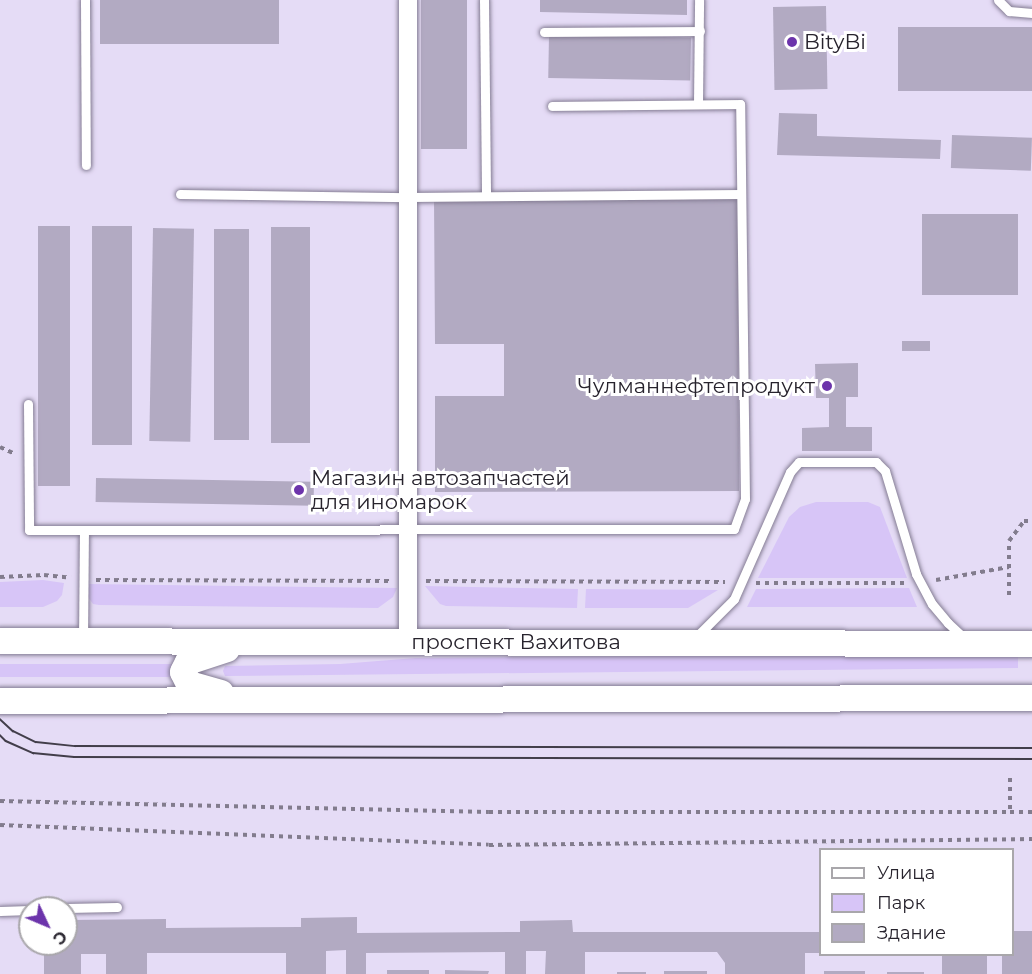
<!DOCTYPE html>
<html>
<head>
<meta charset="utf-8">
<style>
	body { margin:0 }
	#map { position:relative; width:1032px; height:974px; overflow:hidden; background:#e5dcf6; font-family:Montserrat,sans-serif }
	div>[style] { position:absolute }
	.green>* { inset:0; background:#d7c5f7; transform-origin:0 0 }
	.building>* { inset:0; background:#b2aac2; transform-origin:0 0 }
	.path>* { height:4px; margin-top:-2px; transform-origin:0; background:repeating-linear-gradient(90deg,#827c8d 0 4.5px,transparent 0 9px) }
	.roads { filter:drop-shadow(0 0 2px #847c93) drop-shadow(0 0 2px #847c93) }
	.service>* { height:9px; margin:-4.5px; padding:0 4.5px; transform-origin:4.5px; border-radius:4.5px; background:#fff }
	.minor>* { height:18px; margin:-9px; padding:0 9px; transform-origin:9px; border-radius:9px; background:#fff }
	.secondary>* { height:26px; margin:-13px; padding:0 13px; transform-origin:13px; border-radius:13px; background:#fff }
	.tram>* { height:1.5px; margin:-0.75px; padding:0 0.75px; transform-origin:0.75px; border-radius:0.75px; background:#423e4a }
	.dots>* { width:16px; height:16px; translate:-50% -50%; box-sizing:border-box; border:3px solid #fff; border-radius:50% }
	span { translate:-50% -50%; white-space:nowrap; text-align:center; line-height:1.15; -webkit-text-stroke:6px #fff; paint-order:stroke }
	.poi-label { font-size:21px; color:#27232d }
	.left { translate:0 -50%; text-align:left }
	.right { translate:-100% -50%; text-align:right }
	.street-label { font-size:21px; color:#27232d }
	.legend { position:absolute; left:819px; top:848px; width:195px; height:108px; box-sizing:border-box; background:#fff; border:2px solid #a9a7ab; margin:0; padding:8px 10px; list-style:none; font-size:18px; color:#27232d }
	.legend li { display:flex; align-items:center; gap:12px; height:30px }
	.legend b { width:30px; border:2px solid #a9a7ab }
	.north { position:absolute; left:18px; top:896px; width:60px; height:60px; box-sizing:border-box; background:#fff; border:2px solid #a9a7ab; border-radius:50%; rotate:134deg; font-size:16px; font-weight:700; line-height:24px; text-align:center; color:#27232d }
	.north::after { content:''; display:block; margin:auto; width:21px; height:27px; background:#6c34ab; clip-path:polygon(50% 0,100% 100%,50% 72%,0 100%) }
</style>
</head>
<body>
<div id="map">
	<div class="green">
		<i style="clip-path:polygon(816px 502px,868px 502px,880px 507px,907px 578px,758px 578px,789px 517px,800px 507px)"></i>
		<i style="clip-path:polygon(43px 580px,64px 583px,62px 595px,57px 601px,43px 607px,0 607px,0 582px)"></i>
		<i style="clip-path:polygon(88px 584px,397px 588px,393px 597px,378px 608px,99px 605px,93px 604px,88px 597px)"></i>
		<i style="clip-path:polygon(425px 586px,578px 589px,577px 608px,446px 606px,440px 604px)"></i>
		<i style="clip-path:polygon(909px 588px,917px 607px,747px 607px,756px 589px)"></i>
		<i style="clip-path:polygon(586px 589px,718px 590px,688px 608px,585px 608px)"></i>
		<i style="clip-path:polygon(1018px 653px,1018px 668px,225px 676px,223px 671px,225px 666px,340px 664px,416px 658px)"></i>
		<i style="left:0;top:664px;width:175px;height:13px"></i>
	</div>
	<div class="building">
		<i style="left:100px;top:0;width:179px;height:44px"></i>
		<i style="left:421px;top:0;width:46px;height:149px"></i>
		<i style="clip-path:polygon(540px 0,687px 0,687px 15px,540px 12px)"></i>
		<i style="left:826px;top:6px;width:83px;height:53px;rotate:89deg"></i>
		<i style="left:898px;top:27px;width:134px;height:64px"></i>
		<i style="left:549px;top:35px;width:142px;height:43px;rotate:1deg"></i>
		<i style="clip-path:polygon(779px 113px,817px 114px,817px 136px,941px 140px,940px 159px,777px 155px)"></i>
		<i style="left:952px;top:135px;width:80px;height:33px;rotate:2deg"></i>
		<i style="clip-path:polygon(738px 197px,739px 491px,435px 492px,435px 396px,504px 396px,504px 344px,435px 344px,434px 199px)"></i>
		<i style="left:922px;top:214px;width:96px;height:81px"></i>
		<i style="left:38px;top:226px;width:32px;height:260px"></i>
		<i style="left:92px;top:226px;width:40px;height:219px"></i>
		<i style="left:271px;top:227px;width:39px;height:216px"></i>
		<i style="left:153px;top:228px;width:41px;height:213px;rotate:1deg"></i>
		<i style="left:214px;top:229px;width:35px;height:211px"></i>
		<i style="left:902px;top:341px;width:28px;height:10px"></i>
		<i style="clip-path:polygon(858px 363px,858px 397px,846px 397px,846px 427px,872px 427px,872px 451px,802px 451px,802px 428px,829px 427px,829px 398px,816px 398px,815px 364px)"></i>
		<i style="left:96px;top:478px;width:218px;height:24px;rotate:1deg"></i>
		<i style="clip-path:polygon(357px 917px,357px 933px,520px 932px,520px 921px,572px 920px,573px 932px,820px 932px,820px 953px,805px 953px,805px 974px,725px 974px,725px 963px,717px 952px,585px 952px,585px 974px,545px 974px,546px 951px,526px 951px,526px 974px,505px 974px,505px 952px,366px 953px,366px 974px,346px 974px,346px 950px,326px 951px,326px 974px,286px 974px,286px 953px,147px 953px,147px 974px,106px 974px,106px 954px,81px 954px,81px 974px,44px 974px,44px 944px,66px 944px,66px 920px,166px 919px,166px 928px,301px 927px,301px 918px)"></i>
		<i style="clip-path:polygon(1012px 931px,1032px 931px,1032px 974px,1002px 974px,1002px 954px,1012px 954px)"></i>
		<i style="left:942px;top:954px;width:45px;height:20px"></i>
		<i style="left:387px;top:970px;width:42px;height:4px"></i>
		<i style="clip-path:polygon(445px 970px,489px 971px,488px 974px,445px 974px)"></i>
		<i style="left:664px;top:971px;width:43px;height:3px"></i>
		<i style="left:824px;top:971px;width:41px;height:3px"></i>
		<i style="left:617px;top:972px;width:29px;height:2px"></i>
		<i style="left:887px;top:972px;width:37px;height:2px"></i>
	</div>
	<div class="path">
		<i style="left:0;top:447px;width:14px;rotate:25deg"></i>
		<i style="left:0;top:577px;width:44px;rotate:-2.6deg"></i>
		<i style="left:44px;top:575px;width:27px;rotate:6deg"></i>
		<i style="left:96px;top:580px;width:293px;rotate:0.2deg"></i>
		<i style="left:936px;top:580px;width:74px;rotate:-10.1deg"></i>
		<i style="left:426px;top:581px;width:299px;rotate:0.2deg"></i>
		<i style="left:756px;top:583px;width:149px"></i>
		<i style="left:1009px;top:595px;width:54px;rotate:-90deg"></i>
		<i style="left:1009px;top:541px;width:25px;rotate:-53deg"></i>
		<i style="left:1024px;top:521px;width:8px"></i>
		<i style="left:1010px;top:778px;width:34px;rotate:90deg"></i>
		<i style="left:1010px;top:812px;width:22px"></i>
		<i style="left:0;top:801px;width:489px;rotate:1.3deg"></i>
		<i style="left:489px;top:812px;width:521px"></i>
		<i style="left:0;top:825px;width:489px;rotate:2.3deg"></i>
		<i style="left:489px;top:845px;width:543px;rotate:-0.63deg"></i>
	</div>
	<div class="roads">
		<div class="service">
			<i style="left:85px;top:0;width:165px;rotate:89.7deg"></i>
			<i style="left:484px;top:0;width:196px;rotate:89.4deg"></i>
			<i style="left:998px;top:0;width:16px;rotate:45deg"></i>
			<i style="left:1009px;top:11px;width:23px;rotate:5deg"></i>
			<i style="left:544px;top:32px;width:156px;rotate:-0.4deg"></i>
			<i style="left:698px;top:104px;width:104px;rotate:-89.4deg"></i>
			<i style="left:180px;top:194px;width:229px;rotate:0.8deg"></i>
			<i style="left:409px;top:197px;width:332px;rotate:-0.5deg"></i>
			<i style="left:28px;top:404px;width:126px;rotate:89.5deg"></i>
			<i style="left:29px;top:530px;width:705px;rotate:-0.08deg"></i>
			<i style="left:734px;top:529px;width:32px;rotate:-70deg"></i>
			<i style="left:745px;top:499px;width:395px;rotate:-90.7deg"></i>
			<i style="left:740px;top:104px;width:188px;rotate:179.4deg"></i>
			<i style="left:696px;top:637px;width:54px;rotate:-45deg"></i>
			<i style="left:734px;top:599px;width:139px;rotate:-66.2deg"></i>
			<i style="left:790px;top:472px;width:13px;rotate:-48deg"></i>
			<i style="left:799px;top:462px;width:77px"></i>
			<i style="left:876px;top:462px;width:13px;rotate:45deg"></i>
			<i style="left:885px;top:471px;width:108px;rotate:73.2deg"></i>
			<i style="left:916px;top:574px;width:34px;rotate:62deg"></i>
			<i style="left:932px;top:604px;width:25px;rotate:50deg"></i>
			<i style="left:948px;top:623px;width:22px;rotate:43deg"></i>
			<i style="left:83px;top:641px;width:109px;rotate:-89.5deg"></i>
			<i style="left:66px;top:908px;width:51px;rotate:-1.1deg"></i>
			<i style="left:0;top:911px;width:30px;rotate:-2deg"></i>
		</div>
		<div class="minor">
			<i style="left:408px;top:0;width:642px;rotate:90deg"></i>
		</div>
		<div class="secondary">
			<i style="left:0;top:641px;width:1032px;rotate:0.17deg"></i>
			<i style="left:221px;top:693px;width:33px;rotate:-164deg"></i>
			<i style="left:189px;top:684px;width:13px;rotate:-117deg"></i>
			<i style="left:183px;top:672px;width:11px;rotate:-63deg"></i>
			<i style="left:188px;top:662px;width:41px;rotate:-18.4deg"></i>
			<i style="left:0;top:701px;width:1032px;rotate:-0.17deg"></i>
		</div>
	</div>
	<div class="tram">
		<i style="left:0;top:719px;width:18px;rotate:43deg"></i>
		<i style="left:13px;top:731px;width:25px;rotate:26deg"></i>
		<i style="left:36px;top:742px;width:39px;rotate:6deg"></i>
		<i style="left:75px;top:746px;width:957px;rotate:0.12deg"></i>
		<i style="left:0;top:735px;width:8px;rotate:45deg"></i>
		<i style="left:6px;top:741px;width:30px;rotate:24deg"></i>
		<i style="left:33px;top:753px;width:41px;rotate:5.6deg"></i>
		<i style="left:74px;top:757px;width:958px;rotate:0.12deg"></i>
	</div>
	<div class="dots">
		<i style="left:792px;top:42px;background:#6c34ab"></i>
		<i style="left:827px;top:386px;background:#6c34ab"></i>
		<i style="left:299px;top:490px;background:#6c34ab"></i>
	</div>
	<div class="poi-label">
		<span class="left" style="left:804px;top:42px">BityBi</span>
		<span class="right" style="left:815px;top:386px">Чулманнефтепродукт</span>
		<span class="left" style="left:311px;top:490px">Магазин автозапчастей<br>для иномарок</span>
	</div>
	<div class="street-label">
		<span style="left:516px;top:642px">проспект Вахитова</span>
	</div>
	<ul class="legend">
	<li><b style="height:8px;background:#fff"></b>Улица</li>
	<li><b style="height:16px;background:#d7c5f7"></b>Парк</li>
	<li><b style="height:16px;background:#b2aac2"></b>Здание</li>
	</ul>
	<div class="north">С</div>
</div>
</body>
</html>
